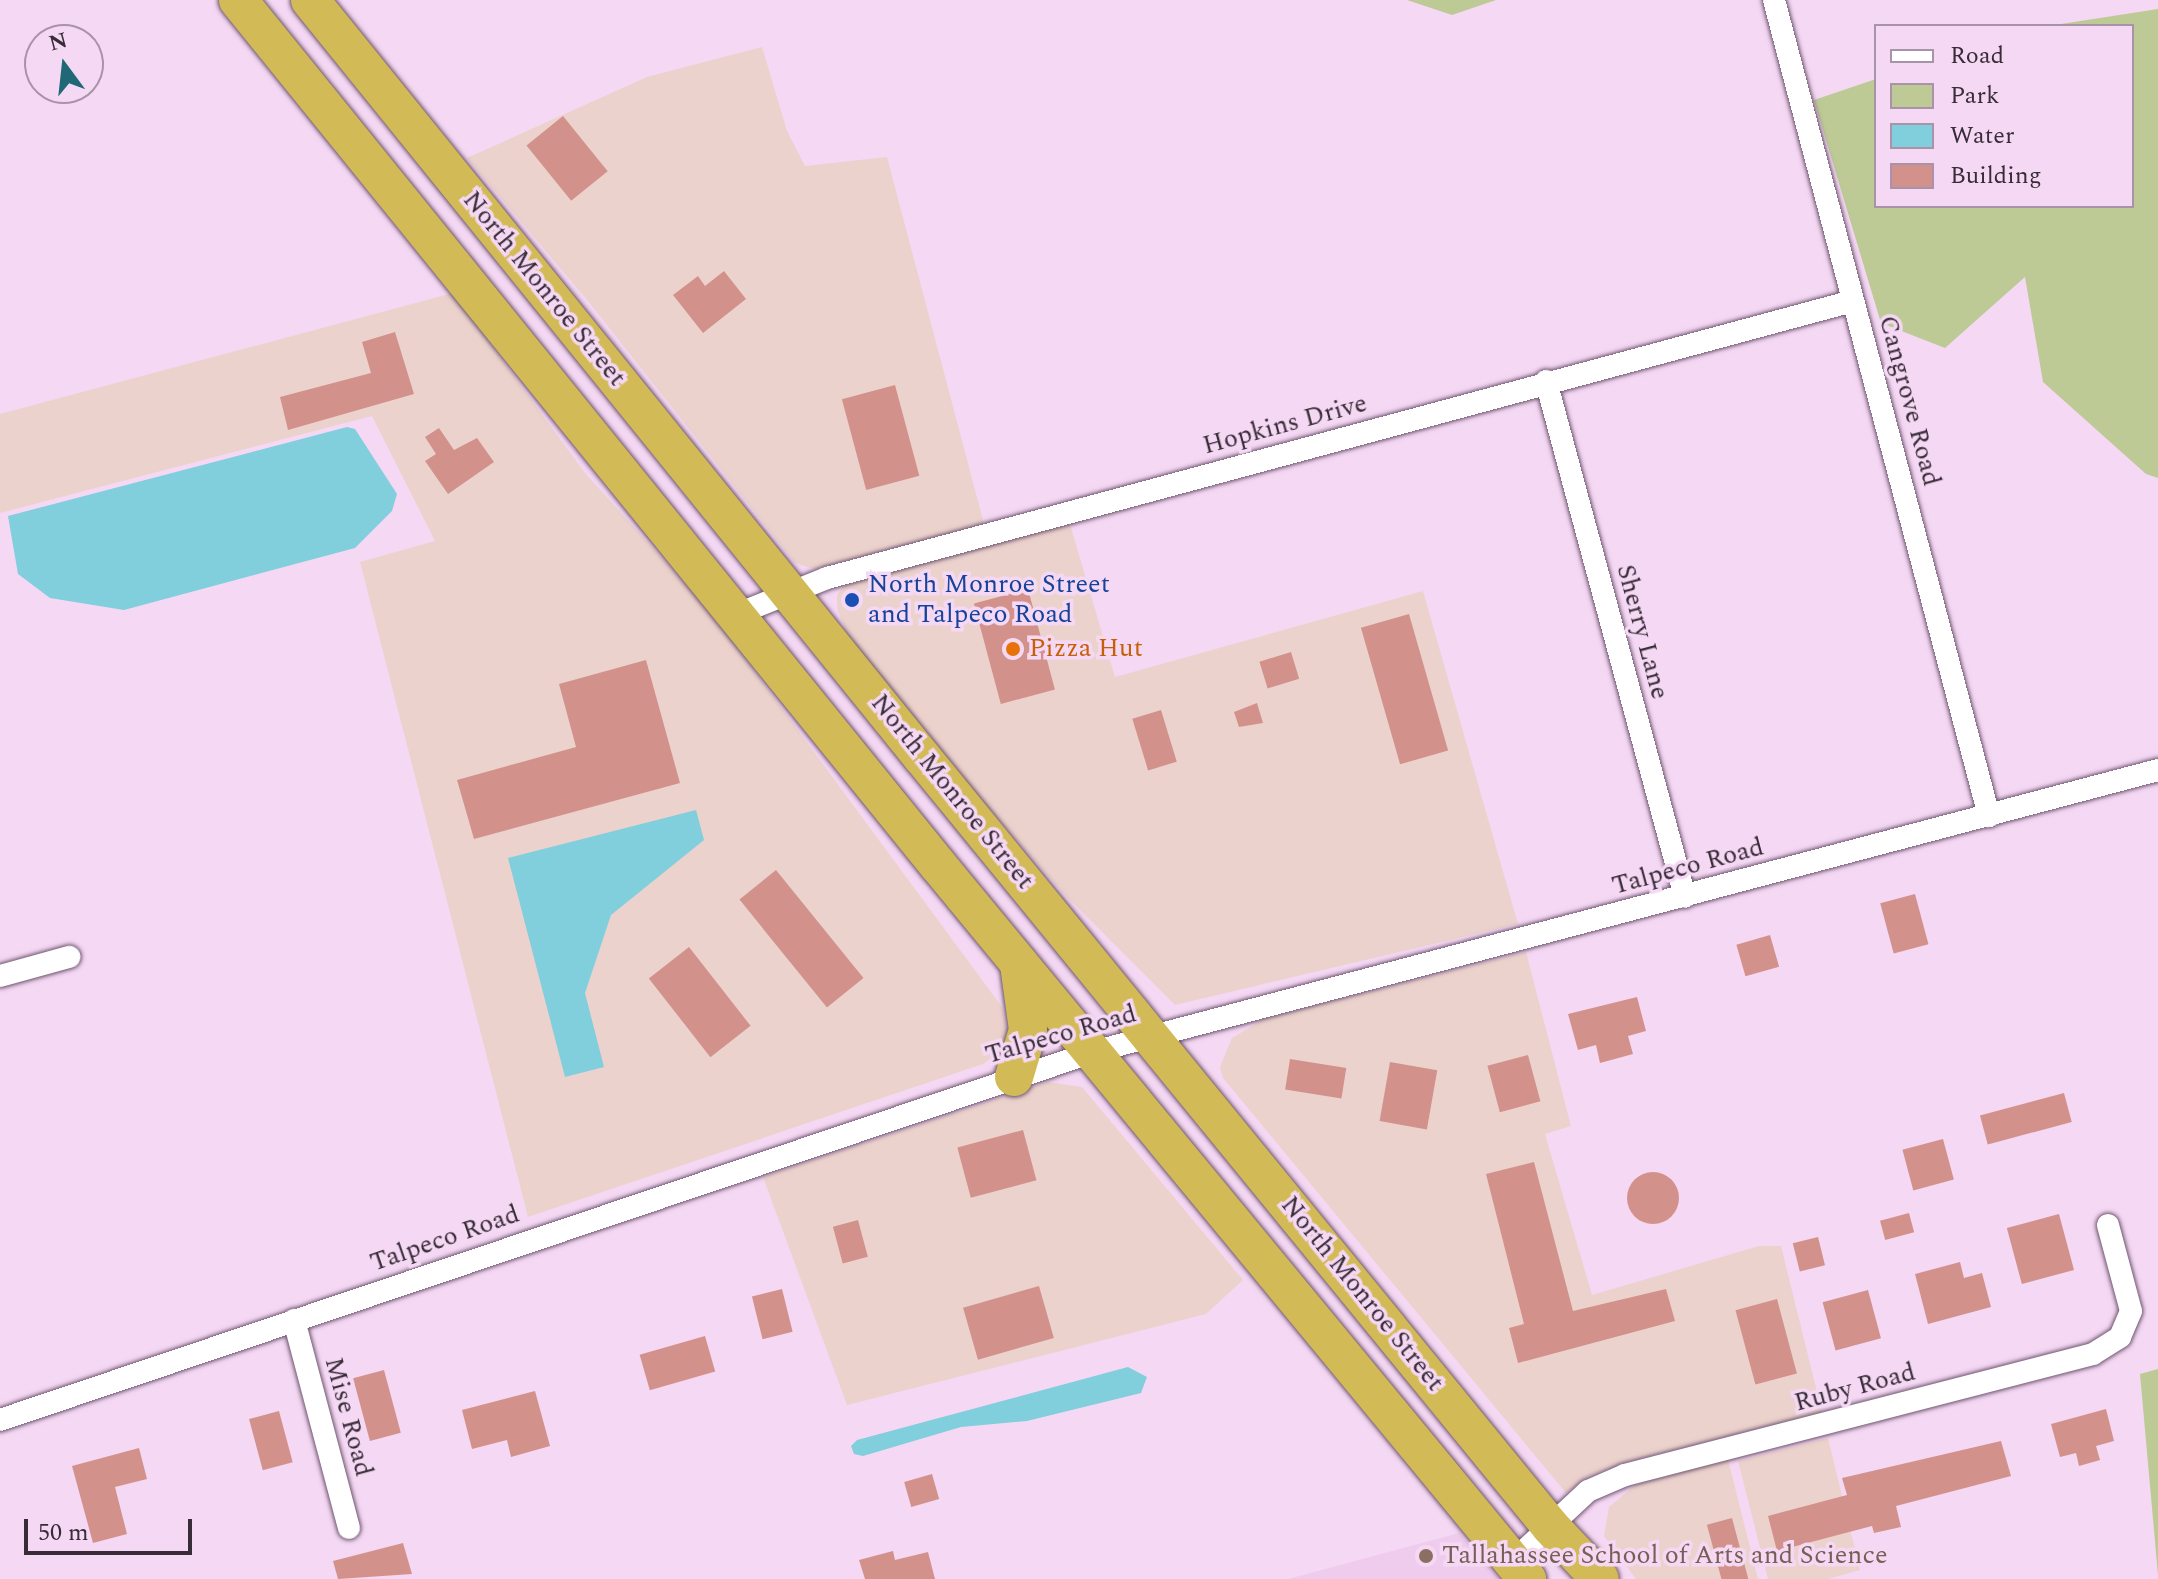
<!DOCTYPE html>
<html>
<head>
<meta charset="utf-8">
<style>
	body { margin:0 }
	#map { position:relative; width:2158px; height:1579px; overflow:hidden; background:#f5d8f4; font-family:Spectral,serif }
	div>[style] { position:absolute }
	.commercial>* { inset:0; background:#ecd2cd }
	.built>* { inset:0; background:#efccee }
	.green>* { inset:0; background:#bdca95 }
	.water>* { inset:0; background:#81cedc }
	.building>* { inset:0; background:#d2928b; transform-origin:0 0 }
	.round { border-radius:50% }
	.roads { filter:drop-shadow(0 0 2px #6e556e) drop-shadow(0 0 2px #6e556e) }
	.minor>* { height:22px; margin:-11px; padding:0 11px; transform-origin:11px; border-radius:11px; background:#fff }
	.trunk>* { height:38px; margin:-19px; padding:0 19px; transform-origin:19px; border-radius:19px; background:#d2ba57 }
	.dots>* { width:22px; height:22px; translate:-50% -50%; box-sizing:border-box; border:4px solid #f5d8f4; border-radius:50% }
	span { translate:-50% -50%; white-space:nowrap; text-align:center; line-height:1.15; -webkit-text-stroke:7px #f5d8f4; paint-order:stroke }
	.street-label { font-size:26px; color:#372c37 }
	.transit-label { font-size:26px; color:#164399 }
	.left { translate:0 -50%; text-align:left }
	.food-label { font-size:26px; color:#c56008 }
	.education-label { font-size:26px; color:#785e54 }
	.legend { position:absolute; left:1874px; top:24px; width:260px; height:184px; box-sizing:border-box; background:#f5d8f4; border:2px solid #a993a8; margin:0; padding:10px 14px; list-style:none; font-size:24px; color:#372c37 }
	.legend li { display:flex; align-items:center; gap:16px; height:40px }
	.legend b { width:40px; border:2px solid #a993a8 }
	.north { position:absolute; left:24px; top:24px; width:80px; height:80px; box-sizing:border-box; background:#f5d8f4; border:2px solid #a993a8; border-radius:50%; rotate:345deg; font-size:22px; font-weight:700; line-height:32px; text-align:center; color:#372c37 }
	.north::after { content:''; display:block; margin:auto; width:28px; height:36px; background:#206875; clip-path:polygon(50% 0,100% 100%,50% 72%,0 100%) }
	.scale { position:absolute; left:24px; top:1519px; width:168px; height:36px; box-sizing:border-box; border:4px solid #372c37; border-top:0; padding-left:10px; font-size:24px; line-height:28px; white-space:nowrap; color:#372c37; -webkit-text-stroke:6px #f5d8f4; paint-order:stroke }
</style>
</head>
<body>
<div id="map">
	<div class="commercial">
		<i style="clip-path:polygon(762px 47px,787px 131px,805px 166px,887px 157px,984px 524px,814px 569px,795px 563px,588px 301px,467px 158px,647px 77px)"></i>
		<i style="clip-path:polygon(453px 293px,585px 473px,710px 611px,1002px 1007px,1008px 1034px,997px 1054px,983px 1064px,528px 1217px,360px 562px,435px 541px,372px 416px,0 513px,0 414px)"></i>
		<i style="clip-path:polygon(1069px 521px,1115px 677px,1423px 591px,1518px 924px,1175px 1005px,1065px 895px,946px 759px,849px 638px,837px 608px,837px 595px,847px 581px)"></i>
		<i style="clip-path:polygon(1526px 952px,1571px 1126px,1545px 1134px,1592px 1295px,1759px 1246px,1781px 1246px,1822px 1412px,1622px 1463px,1587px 1477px,1566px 1493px,1223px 1078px,1220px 1067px,1232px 1038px,1264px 1019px)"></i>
		<i style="clip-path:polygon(1048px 1082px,1082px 1087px,1243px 1280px,1206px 1314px,847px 1405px,763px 1177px)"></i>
		<i style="clip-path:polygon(1828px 1438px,1860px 1570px,1828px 1579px,1768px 1579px,1738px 1461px)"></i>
		<i style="clip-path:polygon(1728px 1459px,1758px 1579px,1636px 1579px,1604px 1536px,1609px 1507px,1635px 1485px)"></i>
	</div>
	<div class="built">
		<i style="clip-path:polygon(1459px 1533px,1499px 1579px,1288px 1579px)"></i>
	</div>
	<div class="green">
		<i style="clip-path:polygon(1407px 0,1496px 0,1452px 15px)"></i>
		<i style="clip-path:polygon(2158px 9px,2158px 478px,2146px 474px,2043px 382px,2025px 277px,1945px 348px,1881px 323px,1814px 100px,1876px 79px,1876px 206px,2132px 206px,2132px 26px,2048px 26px)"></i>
		<i style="clip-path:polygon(2158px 1369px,2158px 1575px,2140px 1374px)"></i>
	</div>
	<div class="water">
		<i style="clip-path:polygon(347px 427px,355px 429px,397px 494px,392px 511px,355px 548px,124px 610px,50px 598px,18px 574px,8px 516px)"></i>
		<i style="clip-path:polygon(696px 810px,704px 840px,611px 915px,585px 993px,604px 1067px,565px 1077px,508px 858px)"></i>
		<i style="clip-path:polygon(1128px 1367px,1147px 1377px,1141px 1393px,1027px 1421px,961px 1427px,863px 1456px,854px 1454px,851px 1446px,857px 1440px)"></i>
	</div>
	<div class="building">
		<i style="left:563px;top:116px;width:71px;height:47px;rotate:51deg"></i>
		<i style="clip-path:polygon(724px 271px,746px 299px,703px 333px,673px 295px,698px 276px,705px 286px)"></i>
		<i style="clip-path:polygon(395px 332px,414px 394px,288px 430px,280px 397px,371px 373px,362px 342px)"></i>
		<i style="left:895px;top:385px;width:94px;height:55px;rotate:75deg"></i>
		<i style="clip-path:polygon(439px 428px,454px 450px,477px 438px,494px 462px,448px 494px,425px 461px,436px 454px,425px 437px)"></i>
		<i style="left:1028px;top:589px;width:104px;height:56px;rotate:75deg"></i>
		<i style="left:1409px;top:614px;width:142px;height:50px;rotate:74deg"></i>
		<i style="left:1291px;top:652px;width:28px;height:33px;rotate:73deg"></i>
		<i style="clip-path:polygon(646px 660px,680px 783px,474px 839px,457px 780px,576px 747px,559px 684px)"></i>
		<i style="clip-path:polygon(1257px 703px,1263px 723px,1239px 727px,1234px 712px)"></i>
		<i style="left:1161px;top:710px;width:54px;height:30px;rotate:73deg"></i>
		<i style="left:776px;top:870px;width:139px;height:47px;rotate:51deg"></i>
		<i style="left:1915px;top:894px;width:52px;height:36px;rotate:75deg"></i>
		<i style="left:1770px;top:935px;width:33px;height:35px;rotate:74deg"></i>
		<i style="left:689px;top:947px;width:100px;height:51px;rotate:52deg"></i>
		<i style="clip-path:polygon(1637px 997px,1646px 1031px,1628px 1036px,1633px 1054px,1600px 1063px,1596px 1045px,1578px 1050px,1568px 1014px)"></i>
		<i style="left:1528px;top:1055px;width:48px;height:42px;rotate:75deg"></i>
		<i style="left:1290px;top:1059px;width:57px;height:31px;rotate:9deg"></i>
		<i style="left:1390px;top:1062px;width:48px;height:60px;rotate:10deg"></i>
		<i style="left:2064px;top:1093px;width:30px;height:87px;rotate:75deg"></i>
		<i style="left:1023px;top:1130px;width:52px;height:68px;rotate:75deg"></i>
		<i style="left:1943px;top:1139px;width:42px;height:42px;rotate:75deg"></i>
		<i style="clip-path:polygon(1534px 1162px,1573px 1311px,1666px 1289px,1675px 1321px,1518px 1363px,1509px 1328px,1524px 1324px,1486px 1174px)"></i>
		<i class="round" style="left:1627px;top:1172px;width:52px;height:52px"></i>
		<i style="left:1909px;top:1213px;width:20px;height:30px;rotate:75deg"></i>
		<i style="left:2059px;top:1214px;width:58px;height:54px;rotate:75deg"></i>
		<i style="left:858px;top:1220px;width:38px;height:26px;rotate:75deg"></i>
		<i style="left:1818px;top:1237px;width:29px;height:26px;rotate:76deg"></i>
		<i style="clip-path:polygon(1960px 1262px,1964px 1278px,1982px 1273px,1991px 1307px,1928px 1324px,1915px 1274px)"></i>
		<i style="left:1039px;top:1286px;width:54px;height:79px;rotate:74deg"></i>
		<i style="left:782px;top:1289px;width:44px;height:31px;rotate:76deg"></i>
		<i style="left:1868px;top:1290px;width:50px;height:47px;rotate:75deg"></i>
		<i style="left:1777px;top:1299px;width:77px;height:43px;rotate:75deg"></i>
		<i style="left:705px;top:1336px;width:37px;height:68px;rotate:74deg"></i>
		<i style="left:384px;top:1370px;width:65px;height:32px;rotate:75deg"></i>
		<i style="clip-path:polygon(535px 1391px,550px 1446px,511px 1457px,507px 1440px,472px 1449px,462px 1410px)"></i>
		<i style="clip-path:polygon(2106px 1409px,2114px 1441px,2096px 1446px,2100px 1460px,2079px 1466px,2076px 1453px,2060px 1457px,2051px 1424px)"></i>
		<i style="left:279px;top:1411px;width:53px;height:31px;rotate:75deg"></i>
		<i style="clip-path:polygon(2001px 1441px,2011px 1476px,1896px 1506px,1901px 1527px,1874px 1533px,1872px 1526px,1777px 1551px,1768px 1516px,1847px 1495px,1842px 1478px)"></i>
		<i style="clip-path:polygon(139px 1448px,147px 1479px,115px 1487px,127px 1534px,93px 1543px,72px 1466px)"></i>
		<i style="left:932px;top:1474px;width:26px;height:29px;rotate:74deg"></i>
		<i style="left:1732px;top:1518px;width:63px;height:26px;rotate:75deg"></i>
		<i style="clip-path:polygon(403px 1543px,412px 1574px,338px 1579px,333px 1561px)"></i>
		<i style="clip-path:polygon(893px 1551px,895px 1560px,928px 1552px,935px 1579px,865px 1579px,859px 1560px)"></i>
	</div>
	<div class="roads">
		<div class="minor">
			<i style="left:1774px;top:0;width:844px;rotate:75.24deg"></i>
			<i style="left:1546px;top:381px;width:534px;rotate:74.92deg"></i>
			<i style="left:735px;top:615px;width:99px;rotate:-21.9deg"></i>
			<i style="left:827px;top:578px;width:1063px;rotate:-15.11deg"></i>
			<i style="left:0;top:976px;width:72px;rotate:-15.4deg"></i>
			<i style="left:294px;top:1320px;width:215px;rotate:75.2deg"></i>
			<i style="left:0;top:1420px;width:1153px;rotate:-18.61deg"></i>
			<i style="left:1093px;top:1052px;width:1102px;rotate:-14.83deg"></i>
			<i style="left:1512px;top:1562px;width:104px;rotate:-43.1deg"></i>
			<i style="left:1588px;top:1491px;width:40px;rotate:-23.4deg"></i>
			<i style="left:1625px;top:1475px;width:483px;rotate:-14.5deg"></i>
			<i style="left:2093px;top:1354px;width:32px;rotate:-32deg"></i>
			<i style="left:2120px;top:1337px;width:28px;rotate:-67deg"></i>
			<i style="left:2131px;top:1311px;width:89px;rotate:-105deg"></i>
		</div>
		<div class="trunk">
			<i style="left:238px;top:0;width:1113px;rotate:51.02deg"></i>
			<i style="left:938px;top:865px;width:926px;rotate:50.48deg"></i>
			<i style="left:310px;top:0;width:973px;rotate:51.05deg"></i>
			<i style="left:922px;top:757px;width:994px;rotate:50.76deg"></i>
			<i style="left:1551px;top:1527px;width:71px;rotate:46.7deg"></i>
			<i style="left:1014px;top:1077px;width:49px;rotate:-73.4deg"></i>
			<i style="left:1028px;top:1030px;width:67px;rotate:-97.8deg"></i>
		</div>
	</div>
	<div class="dots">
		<i style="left:852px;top:600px;background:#1a4fb4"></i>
		<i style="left:1013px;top:649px;background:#e8710a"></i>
		<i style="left:1426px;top:1556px;background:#8d6e63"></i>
	</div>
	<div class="street-label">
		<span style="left:544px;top:289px;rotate:51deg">North Monroe Street</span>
		<span style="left:1909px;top:401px;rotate:75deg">Cangrove Road</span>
		<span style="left:1285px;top:425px;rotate:-15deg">Hopkins Drive</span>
		<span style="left:1642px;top:632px;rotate:75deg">Sherry Lane</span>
		<span style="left:952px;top:792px;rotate:51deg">North Monroe Street</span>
		<span style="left:1688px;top:867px;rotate:-15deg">Talpeco Road</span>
		<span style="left:1061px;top:1035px;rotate:-16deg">Talpeco Road</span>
		<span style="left:445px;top:1239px;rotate:-19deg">Talpeco Road</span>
		<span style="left:1362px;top:1294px;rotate:51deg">North Monroe Street</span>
		<span style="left:1855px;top:1388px;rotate:-15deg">Ruby Road</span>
		<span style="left:348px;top:1417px;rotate:75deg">Mise Road</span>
	</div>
	<div class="transit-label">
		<span class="left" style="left:868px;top:600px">North Monroe Street<br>and Talpeco Road</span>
	</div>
	<div class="food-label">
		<span class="left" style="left:1029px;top:649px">Pizza Hut</span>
	</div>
	<div class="education-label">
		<span class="left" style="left:1442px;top:1556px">Tallahassee School of Arts and Science</span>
	</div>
	<ul class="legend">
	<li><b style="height:10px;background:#fff"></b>Road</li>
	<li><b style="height:22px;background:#bdca95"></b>Park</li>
	<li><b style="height:22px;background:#81cedc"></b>Water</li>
	<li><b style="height:22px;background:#d2928b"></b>Building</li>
	</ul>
	<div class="north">N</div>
	<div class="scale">50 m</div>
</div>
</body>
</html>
